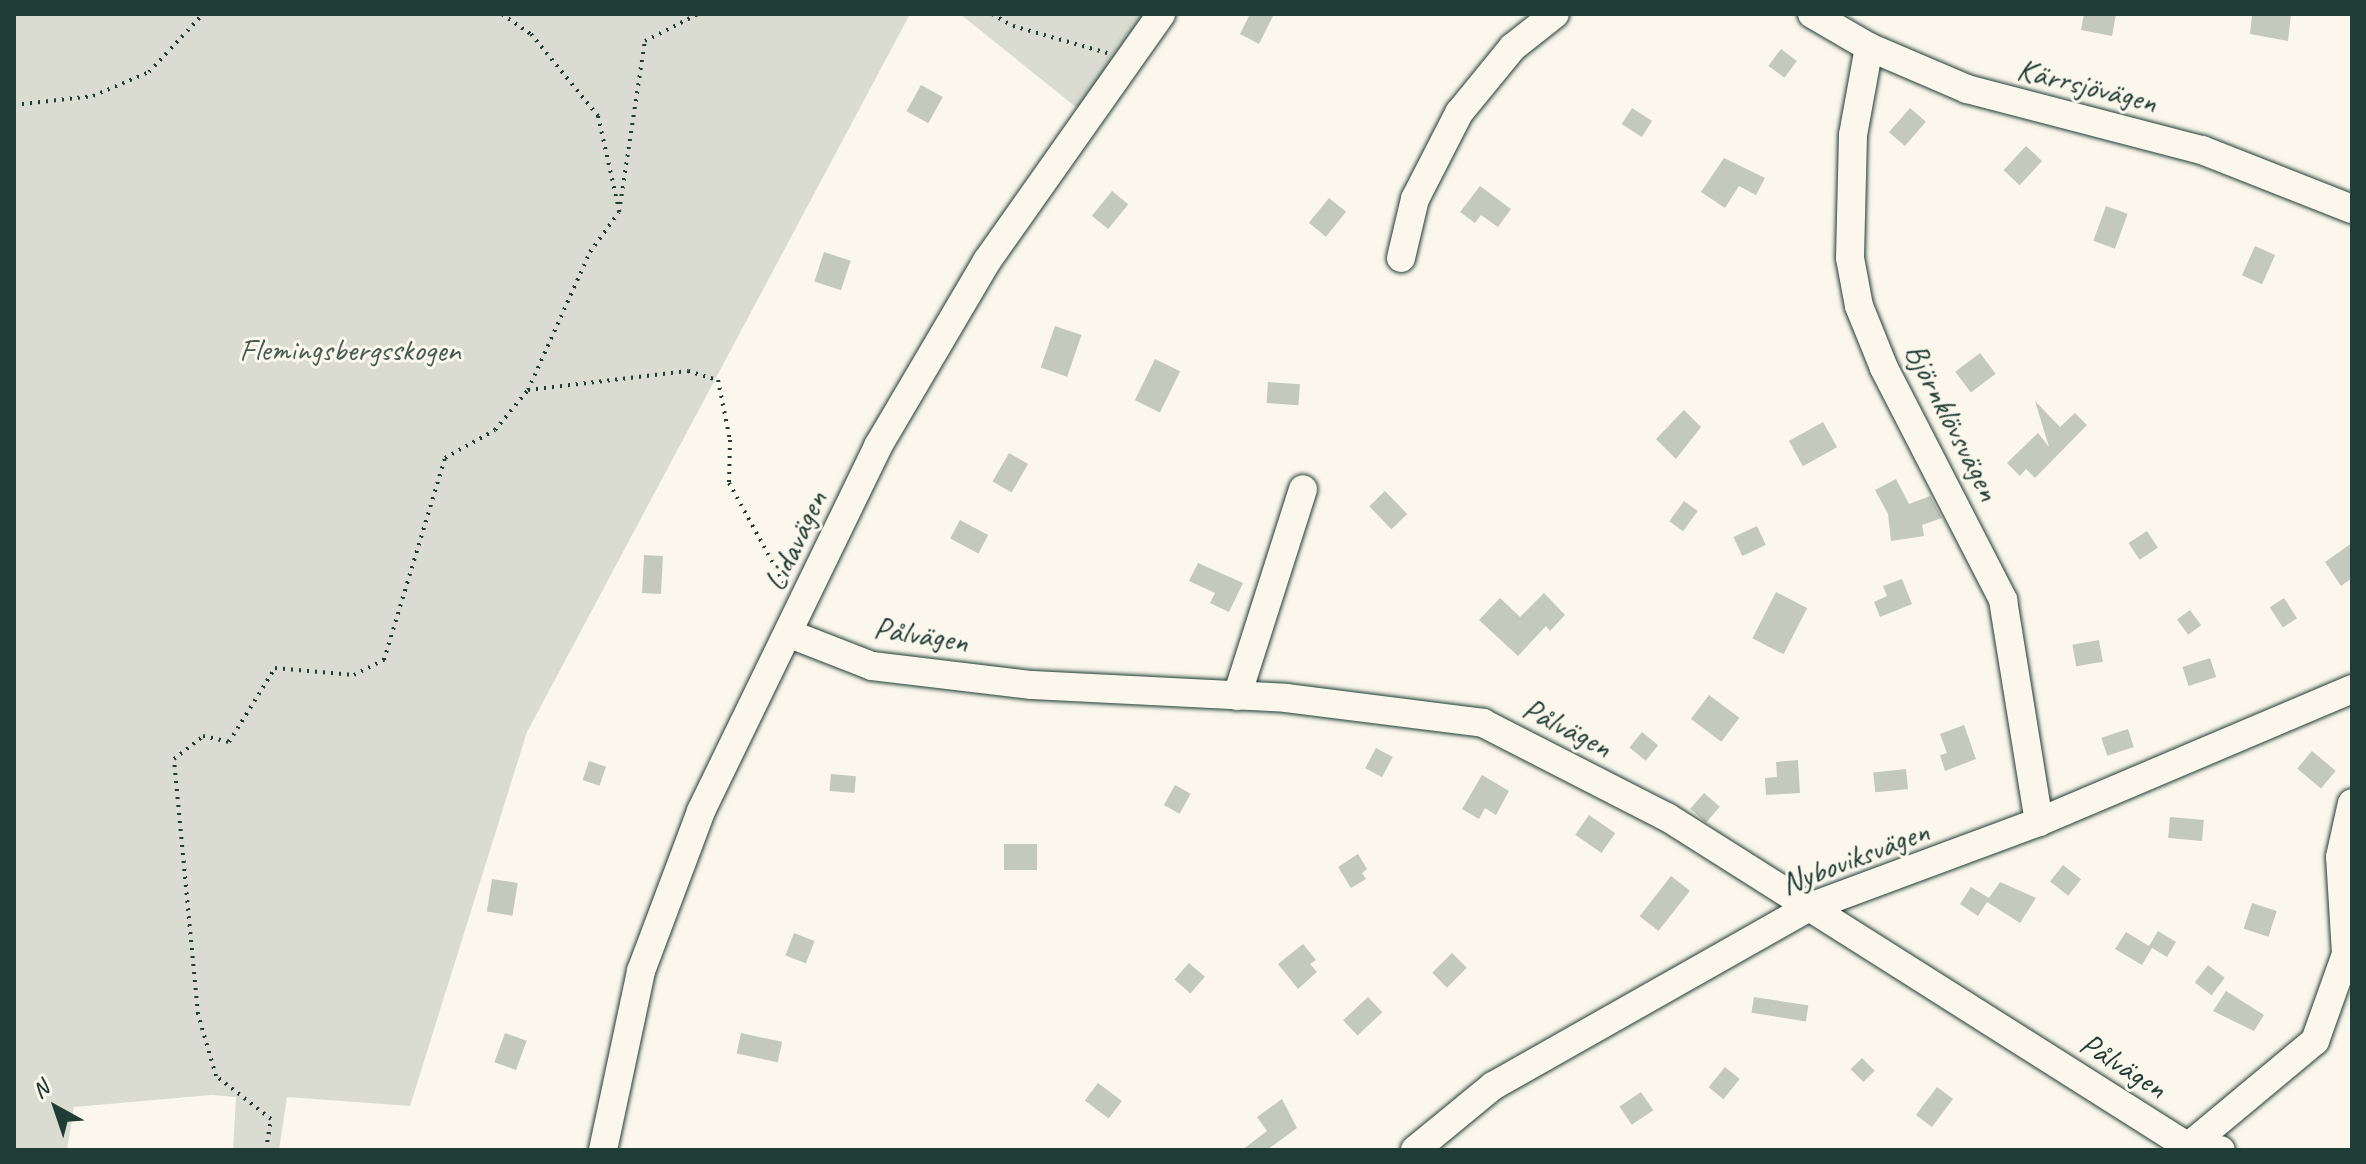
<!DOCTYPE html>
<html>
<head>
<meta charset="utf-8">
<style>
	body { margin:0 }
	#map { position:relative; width:2366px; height:1164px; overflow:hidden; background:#fbf7ec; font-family:Caveat,sans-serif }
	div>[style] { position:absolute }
	.green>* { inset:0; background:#dbdcd1 }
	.building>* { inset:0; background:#c4c9be; transform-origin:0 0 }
	.path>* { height:4px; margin-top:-2px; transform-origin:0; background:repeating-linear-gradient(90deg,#1f3d34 0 2px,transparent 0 8px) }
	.roads { filter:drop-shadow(0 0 2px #1f3d34) drop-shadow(0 0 2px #1f3d34) }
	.minor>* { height:28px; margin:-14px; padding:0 14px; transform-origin:14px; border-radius:14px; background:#fbf7ec }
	span { translate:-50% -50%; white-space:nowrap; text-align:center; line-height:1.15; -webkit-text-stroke:6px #fbf7ec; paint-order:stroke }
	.street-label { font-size:32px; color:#1f3d34 }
	.park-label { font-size:32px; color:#455d53 }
	.frame { position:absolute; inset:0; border:16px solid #1f3d34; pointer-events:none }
	.north { position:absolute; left:16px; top:1068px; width:80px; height:80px; -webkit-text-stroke:6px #fbf7ec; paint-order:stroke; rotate:320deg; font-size:22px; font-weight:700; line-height:32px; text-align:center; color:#1f3d34 }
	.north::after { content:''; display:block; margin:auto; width:28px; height:36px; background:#1f3d34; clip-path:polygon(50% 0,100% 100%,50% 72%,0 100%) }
</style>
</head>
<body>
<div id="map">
	<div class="green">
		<i style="clip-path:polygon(14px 14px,910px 14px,527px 732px,410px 1106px,287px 1097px,279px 1150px,233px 1150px,236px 1097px,211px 1095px,74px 1107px,67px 1150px,14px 1150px)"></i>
		<i style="clip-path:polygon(960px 14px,1158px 14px,1082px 112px)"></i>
	</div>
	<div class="building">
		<i style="clip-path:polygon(1250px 14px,1274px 14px,1259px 44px,1240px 34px)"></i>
		<i style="clip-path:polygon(2084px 14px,2116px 14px,2112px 36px,2081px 30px)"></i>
		<i style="clip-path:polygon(2291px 14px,2288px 41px,2250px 34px,2252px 15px)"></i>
		<i style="left:1781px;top:49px;width:20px;height:21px;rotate:37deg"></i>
		<i style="left:921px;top:85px;width:25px;height:30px;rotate:29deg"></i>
		<i style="left:1632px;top:108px;width:24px;height:19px;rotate:33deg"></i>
		<i style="left:1910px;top:108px;width:21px;height:32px;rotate:41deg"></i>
		<i style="left:2026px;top:146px;width:22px;height:33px;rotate:43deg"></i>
		<i style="clip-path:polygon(1724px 158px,1765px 178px,1756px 195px,1739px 186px,1725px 208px,1701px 192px)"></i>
		<i style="clip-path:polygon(1480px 186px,1511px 209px,1498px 227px,1481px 215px,1475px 223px,1460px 212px)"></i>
		<i style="left:1112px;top:191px;width:21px;height:32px;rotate:39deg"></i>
		<i style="left:1329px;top:198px;width:22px;height:32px;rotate:39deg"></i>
		<i style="left:2106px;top:206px;width:23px;height:37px;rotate:20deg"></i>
		<i style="left:2255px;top:246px;width:22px;height:32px;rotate:24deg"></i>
		<i style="left:824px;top:252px;width:28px;height:31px;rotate:18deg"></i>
		<i style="left:1055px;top:326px;width:28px;height:44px;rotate:19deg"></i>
		<i style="left:1980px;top:353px;width:26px;height:31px;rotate:53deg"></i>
		<i style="left:1155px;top:359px;width:28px;height:46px;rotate:26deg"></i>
		<i style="left:1268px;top:382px;width:32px;height:21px;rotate:4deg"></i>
		<i style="clip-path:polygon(2035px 401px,2060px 427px,2075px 413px,2087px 425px,2035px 478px,2026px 469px,2020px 476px,2007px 463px,2038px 433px,2049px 447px)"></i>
		<i style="clip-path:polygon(1684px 410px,1701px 427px,1676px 459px,1656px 439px)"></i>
		<i style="left:1823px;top:422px;width:29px;height:39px;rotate:61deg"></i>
		<i style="left:1009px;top:453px;width:22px;height:33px;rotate:30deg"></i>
		<i style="clip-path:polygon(1896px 479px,1909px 504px,1930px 496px,1942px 518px,1922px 525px,1924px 536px,1891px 541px,1888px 514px,1875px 490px)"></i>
		<i style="left:1385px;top:491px;width:32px;height:22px;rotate:46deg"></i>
		<i style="left:1684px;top:501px;width:17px;height:25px;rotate:36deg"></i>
		<i style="left:960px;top:520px;width:32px;height:21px;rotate:28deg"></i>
		<i style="left:1757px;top:526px;width:21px;height:26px;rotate:65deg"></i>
		<i style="left:2147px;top:531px;width:20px;height:22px;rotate:57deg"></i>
		<i style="clip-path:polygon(2352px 543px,2352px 578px,2341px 586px,2325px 562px)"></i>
		<i style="left:644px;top:555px;width:19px;height:38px;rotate:3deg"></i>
		<i style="clip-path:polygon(1198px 563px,1243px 583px,1229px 612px,1210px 603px,1215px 593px,1189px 581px)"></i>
		<i style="clip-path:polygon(1902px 579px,1912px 604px,1880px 617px,1874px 602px,1887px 596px,1883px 586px)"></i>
		<i style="left:1776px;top:592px;width:35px;height:52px;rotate:27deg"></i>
		<i style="clip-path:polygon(1544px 593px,1565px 615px,1550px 631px,1546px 626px,1518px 656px,1479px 620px,1500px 598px,1520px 617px)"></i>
		<i style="left:2284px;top:598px;width:24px;height:17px;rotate:57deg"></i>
		<i style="left:2190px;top:610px;width:19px;height:16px;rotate:54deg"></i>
		<i style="left:2099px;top:640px;width:22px;height:27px;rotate:80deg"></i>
		<i style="left:2210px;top:658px;width:20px;height:29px;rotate:72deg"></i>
		<i style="left:1709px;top:695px;width:38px;height:30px;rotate:37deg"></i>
		<i style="clip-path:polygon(1964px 725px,1976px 759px,1945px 771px,1940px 755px,1947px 753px,1940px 734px)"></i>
		<i style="left:2128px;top:729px;width:19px;height:28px;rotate:72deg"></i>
		<i style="left:1642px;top:732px;width:21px;height:20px;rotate:39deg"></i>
		<i style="left:1376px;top:748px;width:19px;height:23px;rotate:28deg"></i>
		<i style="left:2312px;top:751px;width:31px;height:23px;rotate:40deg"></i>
		<i style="clip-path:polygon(1798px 760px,1800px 793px,1766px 795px,1765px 778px,1777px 777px,1776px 762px)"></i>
		<i style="left:589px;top:761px;width:18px;height:20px;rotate:19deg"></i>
		<i style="left:1906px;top:769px;width:20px;height:33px;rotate:84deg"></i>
		<i style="left:831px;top:774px;width:25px;height:17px;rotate:5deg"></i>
		<i style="clip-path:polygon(1482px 775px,1509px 791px,1496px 815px,1485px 808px,1479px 819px,1462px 809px)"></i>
		<i style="left:1175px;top:785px;width:18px;height:23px;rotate:29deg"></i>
		<i style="left:1704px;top:793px;width:21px;height:21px;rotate:41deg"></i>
		<i style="left:1589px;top:815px;width:32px;height:24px;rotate:35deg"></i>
		<i style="left:2170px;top:817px;width:34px;height:21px;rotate:5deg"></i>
		<i style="left:1004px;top:844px;width:33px;height:26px"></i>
		<i style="clip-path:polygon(1358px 854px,1367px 869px,1362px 873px,1366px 879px,1351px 888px,1338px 867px)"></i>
		<i style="left:2063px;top:865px;width:23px;height:21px;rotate:38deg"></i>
		<i style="left:1671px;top:876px;width:24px;height:51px;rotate:38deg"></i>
		<i style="left:492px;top:879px;width:26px;height:33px;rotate:9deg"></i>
		<i style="clip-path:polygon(2000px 882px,2036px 898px,2020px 923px,1987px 902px,1978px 916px,1960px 904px,1971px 887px,1989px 898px)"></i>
		<i style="left:2252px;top:903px;width:26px;height:27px;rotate:18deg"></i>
		<i style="clip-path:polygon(2158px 931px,2176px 942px,2167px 957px,2152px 948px,2142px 965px,2115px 949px,2126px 932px,2149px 946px)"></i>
		<i style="left:794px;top:933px;width:22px;height:24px;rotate:21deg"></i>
		<i style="clip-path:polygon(1303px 944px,1316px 960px,1310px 964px,1317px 972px,1298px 989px,1278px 964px)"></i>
		<i style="left:1452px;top:953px;width:21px;height:28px;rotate:45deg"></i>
		<i style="left:1189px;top:963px;width:21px;height:22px;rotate:41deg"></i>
		<i style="left:2208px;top:965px;width:21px;height:22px;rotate:37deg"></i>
		<i style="clip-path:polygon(2226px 991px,2264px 1015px,2254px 1031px,2213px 1011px)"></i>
		<i style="left:1368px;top:997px;width:21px;height:34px;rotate:47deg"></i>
		<i style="left:1754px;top:997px;width:55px;height:16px;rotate:9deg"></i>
		<i style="left:505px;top:1033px;width:23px;height:31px;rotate:20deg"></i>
		<i style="left:741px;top:1033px;width:42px;height:21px;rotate:12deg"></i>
		<i style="left:1862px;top:1058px;width:18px;height:16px;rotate:45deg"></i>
		<i style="left:1725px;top:1067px;width:19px;height:26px;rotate:39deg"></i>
		<i style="left:1098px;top:1083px;width:30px;height:22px;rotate:37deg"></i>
		<i style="left:1937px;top:1087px;width:20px;height:35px;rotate:37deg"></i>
		<i style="left:1641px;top:1092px;width:22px;height:26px;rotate:56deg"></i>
		<i style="clip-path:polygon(1282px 1099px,1297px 1128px,1267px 1150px,1242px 1150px,1267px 1131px,1257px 1117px)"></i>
	</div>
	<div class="path">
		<i style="left:502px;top:14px;width:35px;rotate:35deg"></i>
		<i style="left:531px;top:34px;width:106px;rotate:50.7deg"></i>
		<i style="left:598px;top:116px;width:96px;rotate:77.4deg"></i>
		<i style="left:992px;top:14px;width:24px;rotate:30deg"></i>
		<i style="left:1013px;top:26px;width:98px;rotate:16deg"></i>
		<i style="left:14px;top:105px;width:80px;rotate:-6.5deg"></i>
		<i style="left:93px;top:96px;width:61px;rotate:-23.2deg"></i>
		<i style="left:149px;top:72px;width:79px;rotate:-47deg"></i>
		<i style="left:528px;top:390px;width:161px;rotate:-6.8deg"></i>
		<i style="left:688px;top:371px;width:31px;rotate:17deg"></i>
		<i style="left:718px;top:380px;width:61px;rotate:78.7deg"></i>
		<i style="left:730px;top:440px;width:43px;rotate:91.3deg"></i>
		<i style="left:729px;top:483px;width:116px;rotate:61.2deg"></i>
		<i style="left:266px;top:1150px;width:31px;rotate:-81deg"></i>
		<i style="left:271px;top:1119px;width:70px;rotate:-142deg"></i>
		<i style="left:216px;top:1076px;width:65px;rotate:-106.2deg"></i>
		<i style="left:198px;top:1014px;width:256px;rotate:-95.4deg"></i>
		<i style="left:174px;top:759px;width:37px;rotate:-38deg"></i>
		<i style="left:203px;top:736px;width:27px;rotate:13deg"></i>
		<i style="left:229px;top:742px;width:87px;rotate:-58.1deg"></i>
		<i style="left:275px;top:668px;width:79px;rotate:5.1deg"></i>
		<i style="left:354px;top:675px;width:34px;rotate:-27deg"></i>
		<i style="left:384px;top:660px;width:211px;rotate:-73.2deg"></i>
		<i style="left:445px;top:458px;width:57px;rotate:-29.2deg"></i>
		<i style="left:495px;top:430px;width:52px;rotate:-50.5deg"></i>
		<i style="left:528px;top:390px;width:151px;rotate:-65.8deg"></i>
		<i style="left:590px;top:252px;width:49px;rotate:-54.1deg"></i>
		<i style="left:619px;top:212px;width:173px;rotate:-81.4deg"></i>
		<i style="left:645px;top:41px;width:59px;rotate:-27deg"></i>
	</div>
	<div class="roads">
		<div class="minor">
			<i style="left:1812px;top:14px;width:66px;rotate:30.1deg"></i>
			<i style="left:1869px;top:47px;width:107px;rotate:23.2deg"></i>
			<i style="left:1967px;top:89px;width:243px;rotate:14.6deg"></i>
			<i style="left:2202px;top:150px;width:161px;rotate:21.5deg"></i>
			<i style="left:1869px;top:47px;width:89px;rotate:100.3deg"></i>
			<i style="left:1853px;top:135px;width:123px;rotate:91.4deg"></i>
			<i style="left:1850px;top:258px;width:49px;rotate:79.4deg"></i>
			<i style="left:1859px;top:306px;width:67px;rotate:68deg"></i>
			<i style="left:1884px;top:368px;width:261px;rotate:62.8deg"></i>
			<i style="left:2003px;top:600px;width:225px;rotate:80.8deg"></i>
			<i style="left:1401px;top:258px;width:61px;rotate:-76.7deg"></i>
			<i style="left:1415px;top:199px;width:97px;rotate:-62.9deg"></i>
			<i style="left:1459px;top:113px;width:85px;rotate:-50.7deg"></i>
			<i style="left:1513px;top:47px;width:53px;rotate:-38.2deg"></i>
			<i style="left:790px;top:634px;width:88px;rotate:21.3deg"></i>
			<i style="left:872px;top:666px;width:161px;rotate:6.8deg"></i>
			<i style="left:1032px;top:685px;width:254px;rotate:2.9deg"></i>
			<i style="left:1286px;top:698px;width:199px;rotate:7.2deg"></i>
			<i style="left:1483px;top:723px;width:207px;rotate:27.1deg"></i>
			<i style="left:1667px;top:817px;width:615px;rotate:32.32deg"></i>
			<i style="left:2187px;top:1146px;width:34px;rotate:7deg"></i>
			<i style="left:1237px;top:696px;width:217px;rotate:-72.3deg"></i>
			<i style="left:603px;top:1150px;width:183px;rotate:-78deg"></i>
			<i style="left:641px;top:971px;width:171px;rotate:-69.4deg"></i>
			<i style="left:701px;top:811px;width:406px;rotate:-64.1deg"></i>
			<i style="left:878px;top:446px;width:215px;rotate:-59.5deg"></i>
			<i style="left:987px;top:261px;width:302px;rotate:-54.8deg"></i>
			<i style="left:1415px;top:1150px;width:101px;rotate:-39.4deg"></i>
			<i style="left:1493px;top:1086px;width:364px;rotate:-29.5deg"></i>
			<i style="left:1810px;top:907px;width:244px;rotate:-20.4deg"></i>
			<i style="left:2039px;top:822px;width:340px;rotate:-23deg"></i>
			<i style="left:2184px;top:1150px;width:170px;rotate:-39.8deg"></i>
			<i style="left:2315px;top:1041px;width:92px;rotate:-70.4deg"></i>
			<i style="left:2346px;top:954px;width:97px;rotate:-93.5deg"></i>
			<i style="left:2340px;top:857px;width:55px;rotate:-77.5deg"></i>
		</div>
	</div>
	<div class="street-label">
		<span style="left:2087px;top:86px;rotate:14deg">Kärrsjövägen</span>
		<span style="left:1952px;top:422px;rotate:63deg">Björnklövsvägen</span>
		<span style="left:796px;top:541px;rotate:-65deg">Lidavägen</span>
		<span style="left:921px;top:635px;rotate:9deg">Pålvägen</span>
		<span style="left:1567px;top:728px;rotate:27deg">Pålvägen</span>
		<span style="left:1855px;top:858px;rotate:-21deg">Nyboviksvägen</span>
		<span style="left:2123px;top:1066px;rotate:32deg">Pålvägen</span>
	</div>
	<div class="park-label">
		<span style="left:350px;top:350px">Flemingsbergsskogen</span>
	</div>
	<div class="frame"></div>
	<div class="north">N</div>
</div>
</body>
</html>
